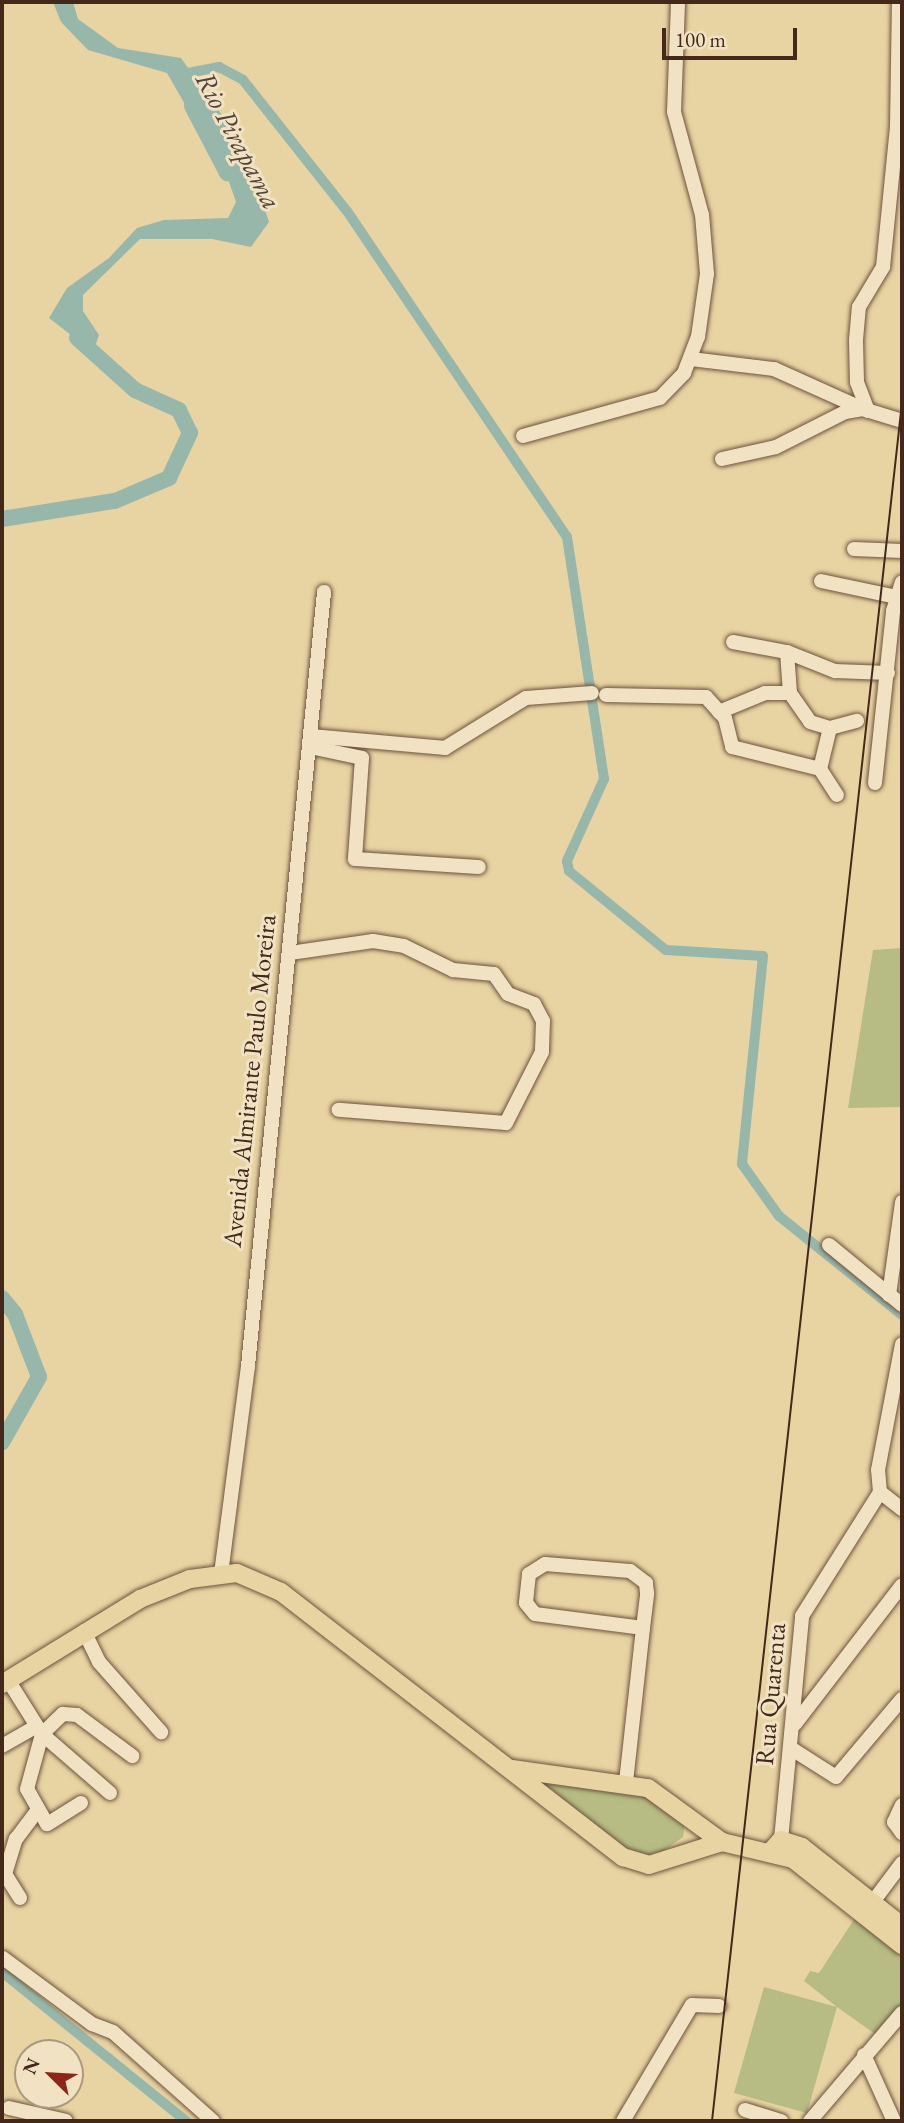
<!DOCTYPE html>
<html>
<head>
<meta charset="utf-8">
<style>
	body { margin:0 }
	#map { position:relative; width:904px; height:2123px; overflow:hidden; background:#e8d3a2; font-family:"EB Garamond",serif }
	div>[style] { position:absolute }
	.green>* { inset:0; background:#b6bc84 }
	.water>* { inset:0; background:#98b7ab }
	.canal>* { height:10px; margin:-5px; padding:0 5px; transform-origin:5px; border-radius:5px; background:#98b7ab }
	.river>* { height:16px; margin:-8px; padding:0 8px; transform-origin:8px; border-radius:8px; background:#98b7ab }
	.roads { filter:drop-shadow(0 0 2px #6c533d) drop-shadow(0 0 2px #6c533d) }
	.minor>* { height:14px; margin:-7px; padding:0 7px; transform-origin:7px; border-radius:7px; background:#f0e2c3 }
	.major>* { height:18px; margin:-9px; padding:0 9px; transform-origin:9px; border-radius:9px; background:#e8d3a2 }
	.tram>* { height:2px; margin:-1px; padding:0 1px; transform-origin:1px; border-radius:1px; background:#43281b }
	span { translate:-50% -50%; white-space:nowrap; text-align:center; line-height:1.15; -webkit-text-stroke:6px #f0e2c3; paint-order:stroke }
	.street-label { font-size:26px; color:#43281b }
	.water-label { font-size:28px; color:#544538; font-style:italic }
	.frame { position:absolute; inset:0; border:4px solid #43281b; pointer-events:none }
	.north { position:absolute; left:14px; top:2039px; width:70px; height:70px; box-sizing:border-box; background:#f0e2c3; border:2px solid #ab9880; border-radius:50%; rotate:294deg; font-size:19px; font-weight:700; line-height:28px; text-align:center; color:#43281b }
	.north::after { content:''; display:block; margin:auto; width:24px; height:32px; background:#8f2418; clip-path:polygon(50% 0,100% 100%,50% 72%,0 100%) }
	.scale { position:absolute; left:662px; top:28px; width:135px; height:32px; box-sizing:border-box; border:4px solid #43281b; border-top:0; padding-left:9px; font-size:21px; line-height:24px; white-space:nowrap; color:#43281b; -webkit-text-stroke:5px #f0e2c3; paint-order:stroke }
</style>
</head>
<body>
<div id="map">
	<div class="green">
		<i style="clip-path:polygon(902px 948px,902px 1107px,848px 1108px,873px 950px)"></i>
		<i style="clip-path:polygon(535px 1777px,627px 1783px,685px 1821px,683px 1837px,655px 1857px,633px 1854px)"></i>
		<i style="clip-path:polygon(855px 1918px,902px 1952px,902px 2007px,875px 2034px,837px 2007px,807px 2113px,734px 2093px,764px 1987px,837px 2007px,804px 1981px,810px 1971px,819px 1973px)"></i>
	</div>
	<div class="water">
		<i style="clip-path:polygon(53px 2px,73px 2px,78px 19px,118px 48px,181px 58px,225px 119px,233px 145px,246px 152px,269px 222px,251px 247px,212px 239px,140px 239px,83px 295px,83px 311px,99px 335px,93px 352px,49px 318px,67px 288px,109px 258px,137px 228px,164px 220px,228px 218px,236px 202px,212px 133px,194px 120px,167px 73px,88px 50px,61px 22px)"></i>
	</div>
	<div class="canal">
		<i style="left:183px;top:74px;width:37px;rotate:-11deg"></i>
		<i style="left:219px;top:67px;width:27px;rotate:28deg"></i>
		<i style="left:243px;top:80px;width:167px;rotate:51.6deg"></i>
		<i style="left:347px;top:211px;width:393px;rotate:56deg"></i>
		<i style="left:567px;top:537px;width:245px;rotate:81.3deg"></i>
		<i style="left:604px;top:779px;width:90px;rotate:114.3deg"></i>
		<i style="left:567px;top:861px;width:10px;rotate:79deg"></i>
		<i style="left:569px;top:871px;width:125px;rotate:39.2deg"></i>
		<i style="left:666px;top:950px;width:97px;rotate:3.5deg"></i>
		<i style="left:763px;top:956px;width:209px;rotate:95.8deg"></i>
		<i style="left:742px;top:1164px;width:64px;rotate:54.6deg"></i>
		<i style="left:779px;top:1216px;width:158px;rotate:38.8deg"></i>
		<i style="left:2px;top:1972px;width:237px;rotate:39deg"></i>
	</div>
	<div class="river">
		<i style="left:192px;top:106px;width:76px;rotate:62.4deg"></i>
		<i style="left:2px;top:519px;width:114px;rotate:-9.1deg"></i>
		<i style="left:115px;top:501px;width:59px;rotate:-23.1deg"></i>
		<i style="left:169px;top:478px;width:50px;rotate:-65deg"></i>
		<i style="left:190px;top:433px;width:25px;rotate:-116deg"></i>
		<i style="left:179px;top:410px;width:48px;rotate:-155.6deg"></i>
		<i style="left:135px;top:390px;width:78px;rotate:-138.1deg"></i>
		<i style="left:2px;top:1298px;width:21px;rotate:51deg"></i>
		<i style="left:15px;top:1314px;width:67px;rotate:69.1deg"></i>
		<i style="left:39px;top:1377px;width:75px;rotate:119.6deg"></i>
	</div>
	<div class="roads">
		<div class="minor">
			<i style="left:691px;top:359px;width:84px;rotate:6.9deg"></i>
			<i style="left:774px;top:369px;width:98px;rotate:24.2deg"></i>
			<i style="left:868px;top:411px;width:31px;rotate:-111deg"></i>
			<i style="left:857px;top:382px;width:42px;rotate:-91.4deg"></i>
			<i style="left:856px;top:340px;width:33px;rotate:-85deg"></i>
			<i style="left:859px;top:307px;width:47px;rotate:-59deg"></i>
			<i style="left:883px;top:267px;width:141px;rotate:-84.3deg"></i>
			<i style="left:897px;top:127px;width:125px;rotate:-89.1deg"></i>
			<i style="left:523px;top:436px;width:142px;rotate:-15.5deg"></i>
			<i style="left:660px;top:398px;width:35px;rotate:-46deg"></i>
			<i style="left:684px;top:373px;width:39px;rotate:-69deg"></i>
			<i style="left:698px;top:337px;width:64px;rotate:-81.9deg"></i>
			<i style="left:707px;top:274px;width:59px;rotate:-94.8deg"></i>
			<i style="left:702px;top:215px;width:107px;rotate:-105.2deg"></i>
			<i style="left:674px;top:112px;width:110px;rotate:-87.9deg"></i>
			<i style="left:722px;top:459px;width:55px;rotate:-12.5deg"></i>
			<i style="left:776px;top:447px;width:77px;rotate:-26.9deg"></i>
			<i style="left:845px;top:412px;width:18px;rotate:-9deg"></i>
			<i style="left:863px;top:409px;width:41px;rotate:17.1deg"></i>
			<i style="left:854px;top:549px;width:48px;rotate:2.4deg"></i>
			<i style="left:821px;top:581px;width:78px;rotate:11.9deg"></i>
			<i style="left:733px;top:642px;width:55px;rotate:10.5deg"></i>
			<i style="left:787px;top:652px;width:41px;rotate:85.8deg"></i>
			<i style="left:787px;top:652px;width:52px;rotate:21.6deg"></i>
			<i style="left:835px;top:671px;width:53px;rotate:2.2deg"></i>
			<i style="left:606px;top:695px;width:100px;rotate:1.1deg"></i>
			<i style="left:706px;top:697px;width:28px;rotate:48deg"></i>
			<i style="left:725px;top:718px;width:30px;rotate:76deg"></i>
			<i style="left:732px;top:747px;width:91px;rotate:14deg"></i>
			<i style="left:820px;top:769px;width:31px;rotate:57deg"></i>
			<i style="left:719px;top:712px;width:50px;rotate:-22.4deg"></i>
			<i style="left:765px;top:693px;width:25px"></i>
			<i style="left:790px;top:693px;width:35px;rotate:55deg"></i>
			<i style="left:810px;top:722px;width:21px;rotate:17deg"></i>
			<i style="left:830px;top:728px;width:28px;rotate:-15deg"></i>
			<i style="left:311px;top:736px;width:135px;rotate:5.1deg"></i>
			<i style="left:445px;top:748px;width:95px;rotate:-31.7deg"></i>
			<i style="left:526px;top:698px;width:66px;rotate:-4.3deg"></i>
			<i style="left:310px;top:747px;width:53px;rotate:11.9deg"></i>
			<i style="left:362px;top:758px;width:101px;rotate:94deg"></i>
			<i style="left:355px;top:859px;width:124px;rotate:3.7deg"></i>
			<i style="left:820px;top:769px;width:42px;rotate:-76.3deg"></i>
			<i style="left:875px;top:783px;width:173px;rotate:-84deg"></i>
			<i style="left:893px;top:611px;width:30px;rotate:-73deg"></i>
			<i style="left:290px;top:953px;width:84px;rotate:-8.2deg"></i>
			<i style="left:373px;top:941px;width:31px;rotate:9deg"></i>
			<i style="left:404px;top:946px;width:55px;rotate:26.1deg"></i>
			<i style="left:453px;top:970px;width:41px;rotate:5.6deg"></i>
			<i style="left:494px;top:974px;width:24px;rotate:55deg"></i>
			<i style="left:508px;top:994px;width:28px;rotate:21deg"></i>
			<i style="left:534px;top:1004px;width:19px;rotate:62deg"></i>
			<i style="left:543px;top:1021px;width:31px;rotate:92deg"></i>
			<i style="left:542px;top:1052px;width:80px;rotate:116.9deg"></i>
			<i style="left:506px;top:1123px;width:168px;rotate:-175.5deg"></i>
			<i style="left:829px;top:1245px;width:94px;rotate:39.4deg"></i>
			<i style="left:889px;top:1295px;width:94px;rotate:-82deg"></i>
			<i style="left:880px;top:1492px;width:22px;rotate:-95deg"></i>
			<i style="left:878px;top:1470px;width:128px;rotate:-79.2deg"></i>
			<i style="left:880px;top:1492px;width:28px;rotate:38deg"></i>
			<i style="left:221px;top:1574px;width:210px;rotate:-82.6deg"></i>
			<i style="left:248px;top:1366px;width:778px;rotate:-84.39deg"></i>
			<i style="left:84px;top:1631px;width:34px;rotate:64deg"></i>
			<i style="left:99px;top:1662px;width:94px;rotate:48.5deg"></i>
			<i style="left:8px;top:1680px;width:64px;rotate:57.8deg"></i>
			<i style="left:42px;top:1734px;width:90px;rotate:40.9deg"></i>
			<i style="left:795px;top:1724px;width:175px;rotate:-52.4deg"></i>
			<i style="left:2px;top:1746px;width:40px;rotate:-29.7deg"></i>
			<i style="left:792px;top:1749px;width:52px;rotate:32.5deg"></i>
			<i style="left:836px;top:1777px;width:102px;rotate:-49.8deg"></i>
			<i style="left:626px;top:1782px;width:155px;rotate:-83.7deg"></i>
			<i style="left:643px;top:1628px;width:35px;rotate:-83deg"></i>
			<i style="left:647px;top:1593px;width:10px;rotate:-96deg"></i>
			<i style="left:646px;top:1583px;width:20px;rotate:-143deg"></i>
			<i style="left:630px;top:1571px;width:85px;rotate:-175.3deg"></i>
			<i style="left:545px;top:1564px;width:19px;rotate:148deg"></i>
			<i style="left:529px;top:1574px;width:29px;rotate:96deg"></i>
			<i style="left:526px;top:1603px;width:14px;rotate:51deg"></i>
			<i style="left:535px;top:1614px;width:109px;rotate:7.4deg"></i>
			<i style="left:81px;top:1803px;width:40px;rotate:148deg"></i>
			<i style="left:47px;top:1824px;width:40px;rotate:-119.7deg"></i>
			<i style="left:27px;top:1789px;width:57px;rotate:-74.7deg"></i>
			<i style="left:42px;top:1734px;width:29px;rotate:-44deg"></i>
			<i style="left:63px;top:1714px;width:14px;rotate:4deg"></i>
			<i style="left:77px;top:1715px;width:69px;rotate:36.7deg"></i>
			<i style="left:902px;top:1805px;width:19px;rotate:115deg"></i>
			<i style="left:894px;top:1822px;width:14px;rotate:54deg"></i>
			<i style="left:781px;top:1840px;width:225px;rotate:-84.6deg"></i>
			<i style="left:802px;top:1616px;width:146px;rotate:-57.8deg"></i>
			<i style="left:20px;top:1898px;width:28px;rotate:-122deg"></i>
			<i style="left:5px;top:1874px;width:37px;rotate:-73deg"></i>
			<i style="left:16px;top:1839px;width:35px;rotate:-53deg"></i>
			<i style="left:872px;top:1903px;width:50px;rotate:-53.1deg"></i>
			<i style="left:3px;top:1958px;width:111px;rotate:36.6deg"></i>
			<i style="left:92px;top:2024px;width:22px;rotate:21deg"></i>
			<i style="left:113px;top:2032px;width:134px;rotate:41.7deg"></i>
			<i style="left:864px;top:2055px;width:72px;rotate:65.6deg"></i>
			<i style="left:9px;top:2108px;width:58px;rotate:12.8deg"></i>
			<i style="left:745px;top:2110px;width:38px;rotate:17deg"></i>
			<i style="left:623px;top:2121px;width:135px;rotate:-59.3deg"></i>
			<i style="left:692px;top:2005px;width:27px;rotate:2deg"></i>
			<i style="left:810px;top:2121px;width:142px;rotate:-49.6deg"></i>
		</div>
		<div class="major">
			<i style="left:2px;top:1684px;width:162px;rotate:-31.6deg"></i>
			<i style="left:140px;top:1599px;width:54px;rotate:-21.8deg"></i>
			<i style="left:190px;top:1579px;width:47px;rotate:-7.3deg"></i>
			<i style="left:237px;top:1573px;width:48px;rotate:23.4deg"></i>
			<i style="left:281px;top:1592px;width:433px;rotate:37.8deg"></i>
			<i style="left:623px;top:1857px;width:27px;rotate:17deg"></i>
			<i style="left:649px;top:1865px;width:77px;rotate:-17.5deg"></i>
			<i style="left:512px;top:1769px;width:137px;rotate:8deg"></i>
			<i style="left:648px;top:1788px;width:92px;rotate:36.1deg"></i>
			<i style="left:722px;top:1842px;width:73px;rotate:13.5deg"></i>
			<i style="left:793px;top:1859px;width:139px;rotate:38.3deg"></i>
			<i style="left:773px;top:1849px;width:12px;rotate:-48deg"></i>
			<i style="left:781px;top:1840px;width:22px;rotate:18deg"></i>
			<i style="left:802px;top:1847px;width:127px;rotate:38.3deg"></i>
		</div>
	</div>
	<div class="tram">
		<i style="left:712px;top:2121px;width:1729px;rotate:-83.69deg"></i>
	</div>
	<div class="street-label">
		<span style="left:250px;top:1081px;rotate:-84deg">Avenida Almirante Paulo Moreira</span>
		<span style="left:771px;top:1694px;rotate:-85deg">Rua Quarenta</span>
	</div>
	<div class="water-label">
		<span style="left:239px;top:140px;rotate:62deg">Rio Pirapama</span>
	</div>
	<div class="frame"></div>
	<div class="north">N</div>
	<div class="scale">100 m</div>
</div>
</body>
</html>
